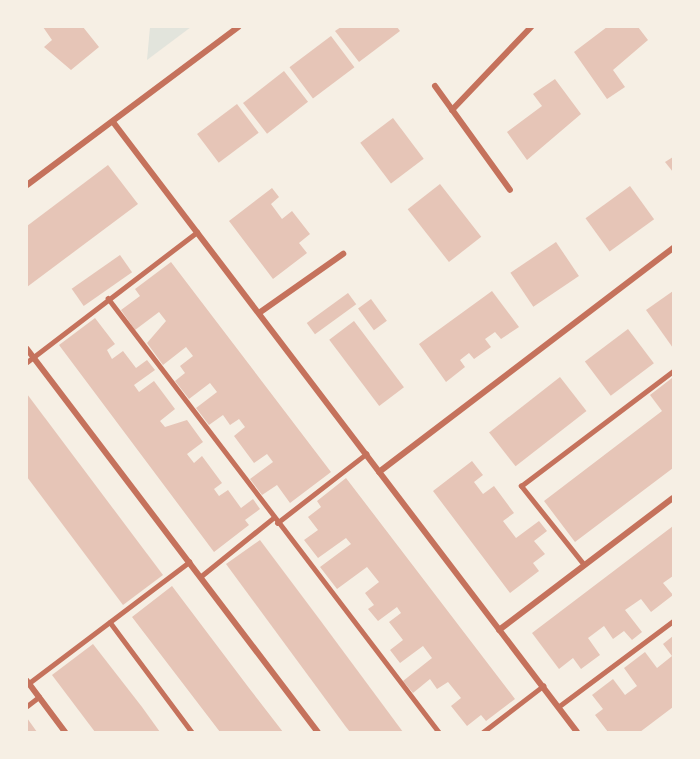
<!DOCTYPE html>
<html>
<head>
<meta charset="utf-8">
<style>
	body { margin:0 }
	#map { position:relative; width:700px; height:759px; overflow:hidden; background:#f6efe4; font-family:Raleway,sans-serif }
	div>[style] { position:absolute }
	.green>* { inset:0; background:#e2e4dc }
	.building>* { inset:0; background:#e6c5b7; transform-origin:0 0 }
	.service>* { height:4.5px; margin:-2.25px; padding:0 2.25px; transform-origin:2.25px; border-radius:2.25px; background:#c5725c }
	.minor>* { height:6px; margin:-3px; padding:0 3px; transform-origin:3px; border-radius:3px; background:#c5725c }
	span { translate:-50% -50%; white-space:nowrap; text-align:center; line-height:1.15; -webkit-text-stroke:4.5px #f6efe4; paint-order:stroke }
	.frame { position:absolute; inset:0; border:28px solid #f6efe4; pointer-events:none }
</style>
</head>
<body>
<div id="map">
	<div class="green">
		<i style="clip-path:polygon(150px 27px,191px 27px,147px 60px)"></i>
	</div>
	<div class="building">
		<i style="clip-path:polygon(43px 27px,83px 27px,99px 47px,71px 70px,44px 47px,52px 40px)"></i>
		<i style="clip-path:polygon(341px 27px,397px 27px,400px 31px,359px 62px,335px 31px)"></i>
		<i style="clip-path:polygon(607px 27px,638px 27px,648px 40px,613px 70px,625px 87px,607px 99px,574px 52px)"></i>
		<i style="left:331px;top:36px;width:39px;height:52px;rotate:53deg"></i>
		<i style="left:284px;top:71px;width:39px;height:52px;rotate:52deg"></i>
		<i style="clip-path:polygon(555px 79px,581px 114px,527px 160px,507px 132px,542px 106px,533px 94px)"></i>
		<i style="left:237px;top:104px;width:36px;height:50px;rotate:53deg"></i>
		<i style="left:393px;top:118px;width:51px;height:41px;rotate:53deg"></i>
		<i style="clip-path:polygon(673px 157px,673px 172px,665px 162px)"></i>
		<i style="clip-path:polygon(108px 165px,138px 204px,27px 287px,27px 226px)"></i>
		<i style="left:440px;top:184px;width:67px;height:41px;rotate:52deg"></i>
		<i style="left:630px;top:186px;width:41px;height:55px;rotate:54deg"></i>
		<i style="clip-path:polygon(272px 188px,279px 197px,271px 204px,282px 219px,292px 211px,310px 234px,299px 243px,307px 253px,273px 279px,229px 221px)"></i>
		<i style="left:556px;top:242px;width:41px;height:55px;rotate:56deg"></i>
		<i style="left:120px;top:255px;width:21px;height:59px;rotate:55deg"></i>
		<i style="clip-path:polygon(171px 262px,331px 472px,290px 503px,277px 485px,262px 495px,250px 479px,273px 462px,267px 454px,254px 463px,234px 436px,245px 427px,239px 419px,230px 425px,223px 415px,209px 425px,196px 408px,217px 392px,210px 383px,189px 399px,175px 381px,185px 373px,180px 366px,193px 356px,186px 347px,163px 365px,147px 343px,166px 321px,159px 312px,135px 330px,121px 310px,140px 296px,135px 289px)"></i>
		<i style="clip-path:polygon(492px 291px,519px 327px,501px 339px,495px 332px,485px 339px,491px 347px,474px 359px,469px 353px,460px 360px,465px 367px,446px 382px,419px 344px)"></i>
		<i style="clip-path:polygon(673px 291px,673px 348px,646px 310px)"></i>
		<i style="left:348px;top:293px;width:14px;height:51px;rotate:54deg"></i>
		<i style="left:371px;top:299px;width:27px;height:16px;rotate:54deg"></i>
		<i style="clip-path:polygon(95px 318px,115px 344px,107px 350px,112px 359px,123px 351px,136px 368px,147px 360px,155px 370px,134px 385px,139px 392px,154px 381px,175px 409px,160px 421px,165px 427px,187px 420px,203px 442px,187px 454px,194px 463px,202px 456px,222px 483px,214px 489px,219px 496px,228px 490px,241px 508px,253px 499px,260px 509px,245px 520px,249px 525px,214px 552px,59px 345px)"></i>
		<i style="left:354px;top:321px;width:83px;height:31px;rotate:53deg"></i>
		<i style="left:628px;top:329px;width:43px;height:54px;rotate:53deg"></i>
		<i style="left:560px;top:377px;width:43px;height:90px;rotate:52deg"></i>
		<i style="clip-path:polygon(672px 378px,673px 468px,575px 542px,544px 501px,662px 411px,650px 395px)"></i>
		<i style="clip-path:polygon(27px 394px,163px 575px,123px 605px,27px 477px)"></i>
		<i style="clip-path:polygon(472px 461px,483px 475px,474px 482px,483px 494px,494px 486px,514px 513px,503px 521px,516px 538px,539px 521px,547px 531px,534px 541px,545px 554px,533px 563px,539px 571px,510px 593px,433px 491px)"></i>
		<i style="clip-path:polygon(346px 478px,515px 699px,486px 721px,481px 715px,467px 726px,451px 706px,461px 698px,448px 682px,437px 689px,430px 679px,413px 693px,403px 681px,432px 658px,423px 646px,400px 663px,390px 650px,403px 640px,389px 622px,401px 613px,397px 607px,378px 621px,368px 609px,374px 605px,365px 593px,379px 582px,367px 567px,337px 589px,320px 567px,351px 544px,346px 538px,318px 558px,304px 540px,318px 530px,308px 517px,321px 507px,317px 501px)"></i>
		<i style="clip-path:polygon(673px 526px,673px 576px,663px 583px,673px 595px,651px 612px,641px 599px,625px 610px,642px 632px,632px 640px,624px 631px,613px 639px,604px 626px,588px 638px,600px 655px,581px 669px,573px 658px,559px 669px,532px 633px)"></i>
		<i style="clip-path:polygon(260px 540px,320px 620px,403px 732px,350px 732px,346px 727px,226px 564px)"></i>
		<i style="clip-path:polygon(172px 586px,249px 688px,283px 732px,220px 732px,132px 617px)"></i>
		<i style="clip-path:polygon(673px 636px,673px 707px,640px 732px,608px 732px,595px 715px,603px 709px,592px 695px,613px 679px,625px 695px,637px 686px,624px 668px,645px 652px,657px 668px,672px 656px,663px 644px)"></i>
		<i style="clip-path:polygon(93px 644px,142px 707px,160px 732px,95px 732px,52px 675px)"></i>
		<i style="clip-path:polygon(27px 718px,37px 732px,27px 732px)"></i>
	</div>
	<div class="service">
		<i style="left:108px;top:298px;width:546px;rotate:52.67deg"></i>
		<i style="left:27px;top:362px;width:214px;rotate:-37.4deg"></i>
		<i style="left:277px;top:523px;width:113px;rotate:-37.8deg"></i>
		<i style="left:584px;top:565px;width:101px;rotate:-128.6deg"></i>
		<i style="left:521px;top:486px;width:191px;rotate:-37.1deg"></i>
		<i style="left:200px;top:577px;width:94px;rotate:-38.9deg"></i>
		<i style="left:110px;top:622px;width:137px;rotate:53.3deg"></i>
		<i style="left:29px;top:683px;width:201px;rotate:-37.1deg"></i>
		<i style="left:27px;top:706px;width:15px;rotate:-37deg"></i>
		<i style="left:558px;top:707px;width:144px;rotate:-36.8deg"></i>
		<i style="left:483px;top:732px;width:76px;rotate:-37.5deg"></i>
	</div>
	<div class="minor">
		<i style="left:435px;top:86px;width:128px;rotate:54.2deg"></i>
		<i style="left:452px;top:110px;width:115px;rotate:-46.4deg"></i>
		<i style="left:113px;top:122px;width:766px;rotate:52.74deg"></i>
		<i style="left:27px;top:185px;width:264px;rotate:-36.8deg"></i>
		<i style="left:259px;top:313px;width:103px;rotate:-35.1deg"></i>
		<i style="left:27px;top:349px;width:481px;rotate:52.8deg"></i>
		<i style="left:379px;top:472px;width:370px;rotate:-37.3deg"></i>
		<i style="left:499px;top:630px;width:218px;rotate:-37.2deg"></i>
		<i style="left:27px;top:681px;width:64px;rotate:53.3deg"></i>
	</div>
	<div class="frame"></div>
</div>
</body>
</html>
